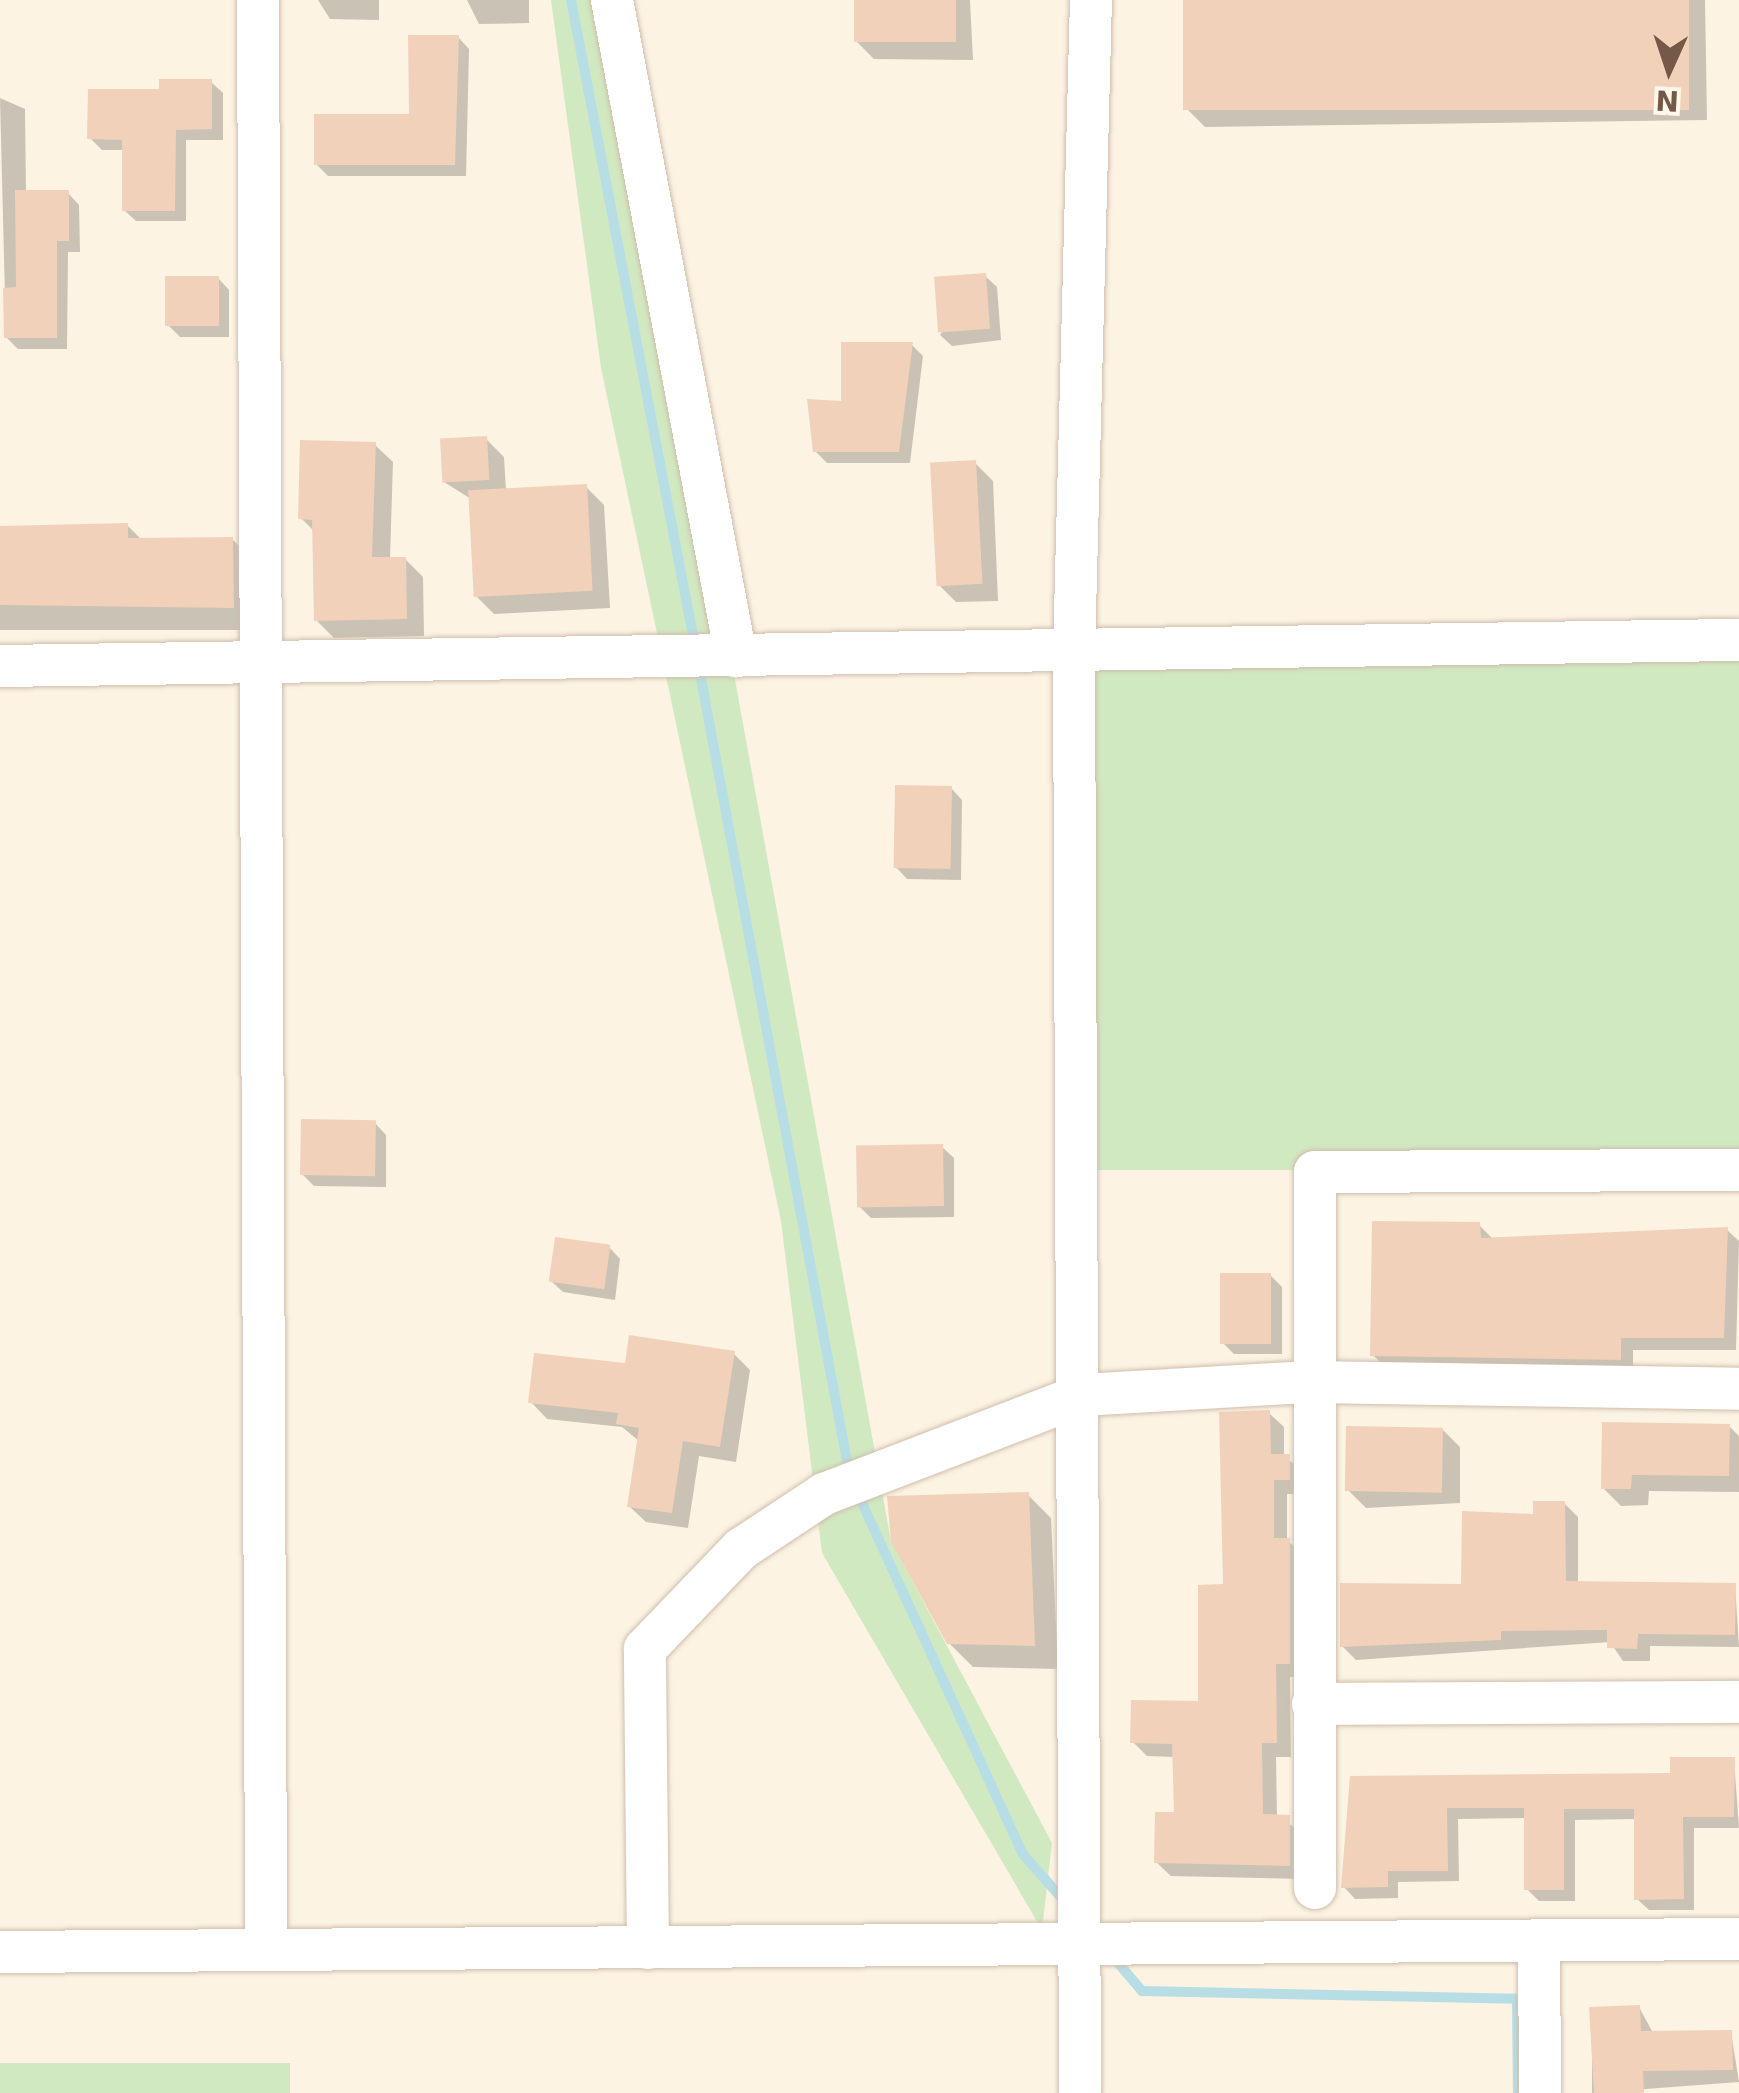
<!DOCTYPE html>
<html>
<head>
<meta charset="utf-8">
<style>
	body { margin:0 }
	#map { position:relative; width:1739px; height:2093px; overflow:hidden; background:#fcf3e3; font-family:"DejaVu Sans",sans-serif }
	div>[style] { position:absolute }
	.green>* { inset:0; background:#d1e9c1; transform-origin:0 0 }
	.shadow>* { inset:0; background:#0003 }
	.stream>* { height:10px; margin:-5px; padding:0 5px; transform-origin:5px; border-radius:5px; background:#b7dee5 }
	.building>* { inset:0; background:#f1d1ba; transform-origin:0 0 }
	.roads { filter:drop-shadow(0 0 2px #cfbdac) drop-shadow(0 0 2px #cfbdac) }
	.minor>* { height:42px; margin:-21px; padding:0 21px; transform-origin:21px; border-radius:21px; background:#fff }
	span { translate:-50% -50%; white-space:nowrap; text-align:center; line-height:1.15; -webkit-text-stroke:10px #fff7e9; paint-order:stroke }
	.north { position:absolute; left:1619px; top:20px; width:100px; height:100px; -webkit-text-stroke:8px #fff7e9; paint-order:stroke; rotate:183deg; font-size:28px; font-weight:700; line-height:40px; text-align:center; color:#745949 }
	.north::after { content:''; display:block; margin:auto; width:35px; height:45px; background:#745949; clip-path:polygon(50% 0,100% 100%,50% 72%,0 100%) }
</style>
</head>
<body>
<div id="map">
	<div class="green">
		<i style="clip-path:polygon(551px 0,612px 0,891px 1541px,1052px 1843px,1042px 1930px,822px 1553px,781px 1221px,601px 368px)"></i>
		<i style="left:1739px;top:640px;width:530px;height:665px;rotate:90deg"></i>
		<i style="left:290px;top:2063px;width:30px;height:290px;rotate:90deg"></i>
	</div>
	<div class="shadow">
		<i style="clip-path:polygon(318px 0,379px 0,379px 20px,330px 19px)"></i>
		<i style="clip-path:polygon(467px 0,529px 0,529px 23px,479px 24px)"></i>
		<i style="clip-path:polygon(856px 0,970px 0,973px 60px,874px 59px,856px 41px)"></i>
		<i style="clip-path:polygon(1186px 0,1705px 0,1707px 120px,1205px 127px,1187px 109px)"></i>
		<i style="clip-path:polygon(458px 37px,469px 49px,466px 176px,328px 176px,316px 164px,412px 117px)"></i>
		<i style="clip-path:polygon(211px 82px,223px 93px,223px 140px,186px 140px,186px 221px,136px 221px,124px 210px,125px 150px,102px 150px,90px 138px,161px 91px)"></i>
		<i style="clip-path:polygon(0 98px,25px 109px,26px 193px,68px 193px,79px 205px,80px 252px,68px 252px,67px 349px,18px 349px,6px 337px)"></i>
		<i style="clip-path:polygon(985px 276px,997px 287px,1001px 340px,952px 346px,940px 335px)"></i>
		<i style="clip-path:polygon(218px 278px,229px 290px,229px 337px,180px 337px,168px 325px)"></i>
		<i style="clip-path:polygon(912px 345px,923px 356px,910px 463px,827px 463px,815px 451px,843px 404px)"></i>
		<i style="clip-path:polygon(486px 439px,504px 457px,506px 491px,586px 487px,604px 505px,610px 608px,494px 614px,476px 596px,471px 499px,444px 482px)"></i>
		<i style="clip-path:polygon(375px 445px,393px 462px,390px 559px,405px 559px,423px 577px,424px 636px,334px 638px,316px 620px,315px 532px,301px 518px)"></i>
		<i style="clip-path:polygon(975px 463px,993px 481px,998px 601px,956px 602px,938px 584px)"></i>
		<i style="clip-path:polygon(127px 525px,142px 540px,232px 539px,255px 562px,256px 630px,0 630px,0 528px)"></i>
		<i style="clip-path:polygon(951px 788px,962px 800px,961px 880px,907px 879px,896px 867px)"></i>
		<i style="clip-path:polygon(375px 1123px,386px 1135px,386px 1187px,314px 1186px,302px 1174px)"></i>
		<i style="clip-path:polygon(942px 1147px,954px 1158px,954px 1217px,871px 1218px,859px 1206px)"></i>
		<i style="clip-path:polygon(1479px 1225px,1492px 1238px,1727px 1230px,1739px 1241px,1736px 1350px,1633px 1350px,1633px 1372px,1386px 1368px,1373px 1355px)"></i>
		<i style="clip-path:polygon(609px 1247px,620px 1259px,615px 1300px,563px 1292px,551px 1281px)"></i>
		<i style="clip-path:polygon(1270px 1275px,1282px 1287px,1282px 1354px,1234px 1354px,1223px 1343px)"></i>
		<i style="clip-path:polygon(733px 1353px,750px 1370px,736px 1462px,699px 1456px,688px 1528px,646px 1522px,629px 1506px,639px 1441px,622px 1427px,547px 1419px,531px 1402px)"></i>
		<i style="clip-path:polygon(1269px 1413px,1284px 1427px,1284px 1456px,1303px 1471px,1303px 1494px,1287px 1494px,1287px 1540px,1303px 1555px,1303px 1677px,1290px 1677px,1291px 1757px,1276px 1757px,1277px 1817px,1303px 1832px,1303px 1879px,1171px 1876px,1156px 1862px,1176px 1815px,1175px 1757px,1147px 1756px,1133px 1742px,1200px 1703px)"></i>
		<i style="clip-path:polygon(1729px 1426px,1739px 1436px,1739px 1492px,1649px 1491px,1648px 1505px,1621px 1506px,1603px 1488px)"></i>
		<i style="clip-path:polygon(1442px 1429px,1460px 1447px,1460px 1503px,1366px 1508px,1348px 1490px)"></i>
		<i style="clip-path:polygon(1028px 1495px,1051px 1518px,1058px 1669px,973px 1667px,949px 1643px)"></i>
		<i style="clip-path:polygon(1564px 1503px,1578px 1517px,1578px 1584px,1735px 1585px,1739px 1647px,1650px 1646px,1650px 1661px,1623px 1661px,1610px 1642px,1356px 1660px,1342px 1646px,1463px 1586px,1536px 1516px)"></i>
		<i style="clip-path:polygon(1734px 1760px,1739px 1828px,1694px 1828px,1694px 1910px,1649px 1910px,1637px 1899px,1636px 1819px,1575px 1820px,1575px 1901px,1539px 1901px,1527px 1889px,1527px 1818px,1458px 1819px,1459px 1881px,1398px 1882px,1398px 1898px,1355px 1899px,1344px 1887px,1352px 1779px,1672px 1775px)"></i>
		<i style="clip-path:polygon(1639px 2007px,1653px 2033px,1731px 2032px,1739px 2082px,1592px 2093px,1592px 2010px)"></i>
	</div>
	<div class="stream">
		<i style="left:571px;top:0;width:658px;rotate:79.13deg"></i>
		<i style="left:699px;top:668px;width:818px;rotate:79.43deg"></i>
		<i style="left:857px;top:1492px;width:397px;rotate:65.4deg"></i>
		<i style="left:1022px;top:1853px;width:67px;rotate:48.7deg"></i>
		<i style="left:1113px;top:1957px;width:45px;rotate:49.5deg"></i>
		<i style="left:1142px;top:1991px;width:375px;rotate:1.2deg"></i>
		<i style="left:1517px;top:1999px;width:94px;rotate:89.4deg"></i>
	</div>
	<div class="building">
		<i style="left:854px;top:0;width:102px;height:42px"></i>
		<i style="left:1183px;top:0;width:506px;height:110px"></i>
		<i style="clip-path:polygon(408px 35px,459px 35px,455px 165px,314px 165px,314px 114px,409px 114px)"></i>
		<i style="clip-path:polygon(159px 79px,212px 79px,212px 129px,176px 130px,175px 211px,122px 211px,122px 140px,87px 139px,88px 89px,159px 89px)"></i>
		<i style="clip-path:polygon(15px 190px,69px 190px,69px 241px,57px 241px,57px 338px,4px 338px,3px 288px,16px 287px)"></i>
		<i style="left:986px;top:273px;width:56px;height:52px;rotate:86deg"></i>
		<i style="left:165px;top:276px;width:54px;height:50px"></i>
		<i style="clip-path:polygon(841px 342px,913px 342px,899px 452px,813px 452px,807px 399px,841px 401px)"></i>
		<i style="left:487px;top:436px;width:44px;height:47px;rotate:87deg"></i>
		<i style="clip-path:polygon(300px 440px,376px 442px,372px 557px,406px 557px,407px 619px,314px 621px,312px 520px,298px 519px)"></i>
		<i style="left:976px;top:460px;width:124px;height:46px;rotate:87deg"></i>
		<i style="left:587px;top:484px;width:107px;height:119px;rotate:87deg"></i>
		<i style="clip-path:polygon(128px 523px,128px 538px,233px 537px,234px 608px,0 605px,0 526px)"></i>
		<i style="left:895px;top:785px;width:57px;height:83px;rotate:1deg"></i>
		<i style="left:301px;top:1119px;width:75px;height:56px;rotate:1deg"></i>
		<i style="left:943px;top:1144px;width:62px;height:87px;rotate:89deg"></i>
		<i style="clip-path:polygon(1372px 1221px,1480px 1222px,1481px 1238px,1728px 1227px,1724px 1338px,1621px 1338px,1621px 1360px,1370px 1356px)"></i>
		<i style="left:555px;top:1237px;width:56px;height:45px;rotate:8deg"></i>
		<i style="left:1220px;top:1273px;width:51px;height:71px"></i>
		<i style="clip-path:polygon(629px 1335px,735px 1351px,720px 1447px,683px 1441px,672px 1513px,627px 1507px,639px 1428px,616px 1424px,618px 1413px,528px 1403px,534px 1353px,625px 1363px)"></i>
		<i style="clip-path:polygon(1270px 1410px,1271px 1454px,1290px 1454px,1290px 1480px,1274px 1480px,1274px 1538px,1290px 1538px,1290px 1664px,1276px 1664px,1277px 1743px,1262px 1743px,1263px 1814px,1290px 1815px,1290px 1866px,1154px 1863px,1155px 1812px,1174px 1812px,1172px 1744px,1130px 1743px,1131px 1700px,1198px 1701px,1198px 1585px,1223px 1584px,1219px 1412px)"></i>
		<i style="clip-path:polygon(1602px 1422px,1730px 1424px,1729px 1476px,1632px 1475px,1631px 1489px,1601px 1489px)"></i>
		<i style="left:1346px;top:1426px;width:97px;height:65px;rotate:1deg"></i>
		<i style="clip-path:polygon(1029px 1492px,1035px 1646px,947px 1644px,891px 1542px,887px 1496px)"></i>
		<i style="clip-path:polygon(1533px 1501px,1565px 1501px,1566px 1581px,1736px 1583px,1735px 1635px,1638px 1634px,1637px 1649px,1607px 1648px,1607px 1630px,1501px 1631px,1501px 1640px,1340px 1647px,1340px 1583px,1461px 1584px,1462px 1511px,1533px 1514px)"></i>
		<i style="clip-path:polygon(1670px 1757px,1735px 1757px,1734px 1817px,1683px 1817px,1684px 1899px,1634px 1900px,1634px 1809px,1564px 1809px,1564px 1890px,1524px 1890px,1524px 1808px,1447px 1808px,1448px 1871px,1388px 1871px,1388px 1887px,1341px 1888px,1350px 1776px,1670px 1773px)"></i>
		<i style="clip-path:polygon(1640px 2005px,1641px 2031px,1732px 2030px,1733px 2070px,1643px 2071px,1644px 2093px,1594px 2093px,1589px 2007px)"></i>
	</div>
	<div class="roads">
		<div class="minor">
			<i style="left:258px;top:0;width:1949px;rotate:89.76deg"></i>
			<i style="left:612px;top:0;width:668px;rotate:79.3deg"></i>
			<i style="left:0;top:666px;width:1739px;rotate:-0.86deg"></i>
			<i style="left:1313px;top:1704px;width:426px;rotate:-0.3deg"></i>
			<i style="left:1315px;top:1888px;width:716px;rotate:-90deg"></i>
			<i style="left:1315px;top:1172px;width:424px;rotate:-0.3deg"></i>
			<i style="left:1539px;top:1943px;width:150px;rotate:89.6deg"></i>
			<i style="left:648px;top:1948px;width:299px;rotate:-90.6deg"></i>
			<i style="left:645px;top:1649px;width:139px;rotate:-46.2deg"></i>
			<i style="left:741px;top:1549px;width:100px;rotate:-33.5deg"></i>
			<i style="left:824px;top:1494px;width:276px;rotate:-21deg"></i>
			<i style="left:1082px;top:1395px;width:228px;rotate:-3.3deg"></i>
			<i style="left:1310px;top:1382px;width:429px;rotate:0.9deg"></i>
			<i style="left:0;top:1952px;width:1739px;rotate:-0.43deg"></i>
			<i style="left:1080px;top:2093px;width:1441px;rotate:-90.24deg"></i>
			<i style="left:1074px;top:652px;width:652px;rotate:-88.51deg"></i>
		</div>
	</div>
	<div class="north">N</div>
</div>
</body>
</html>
